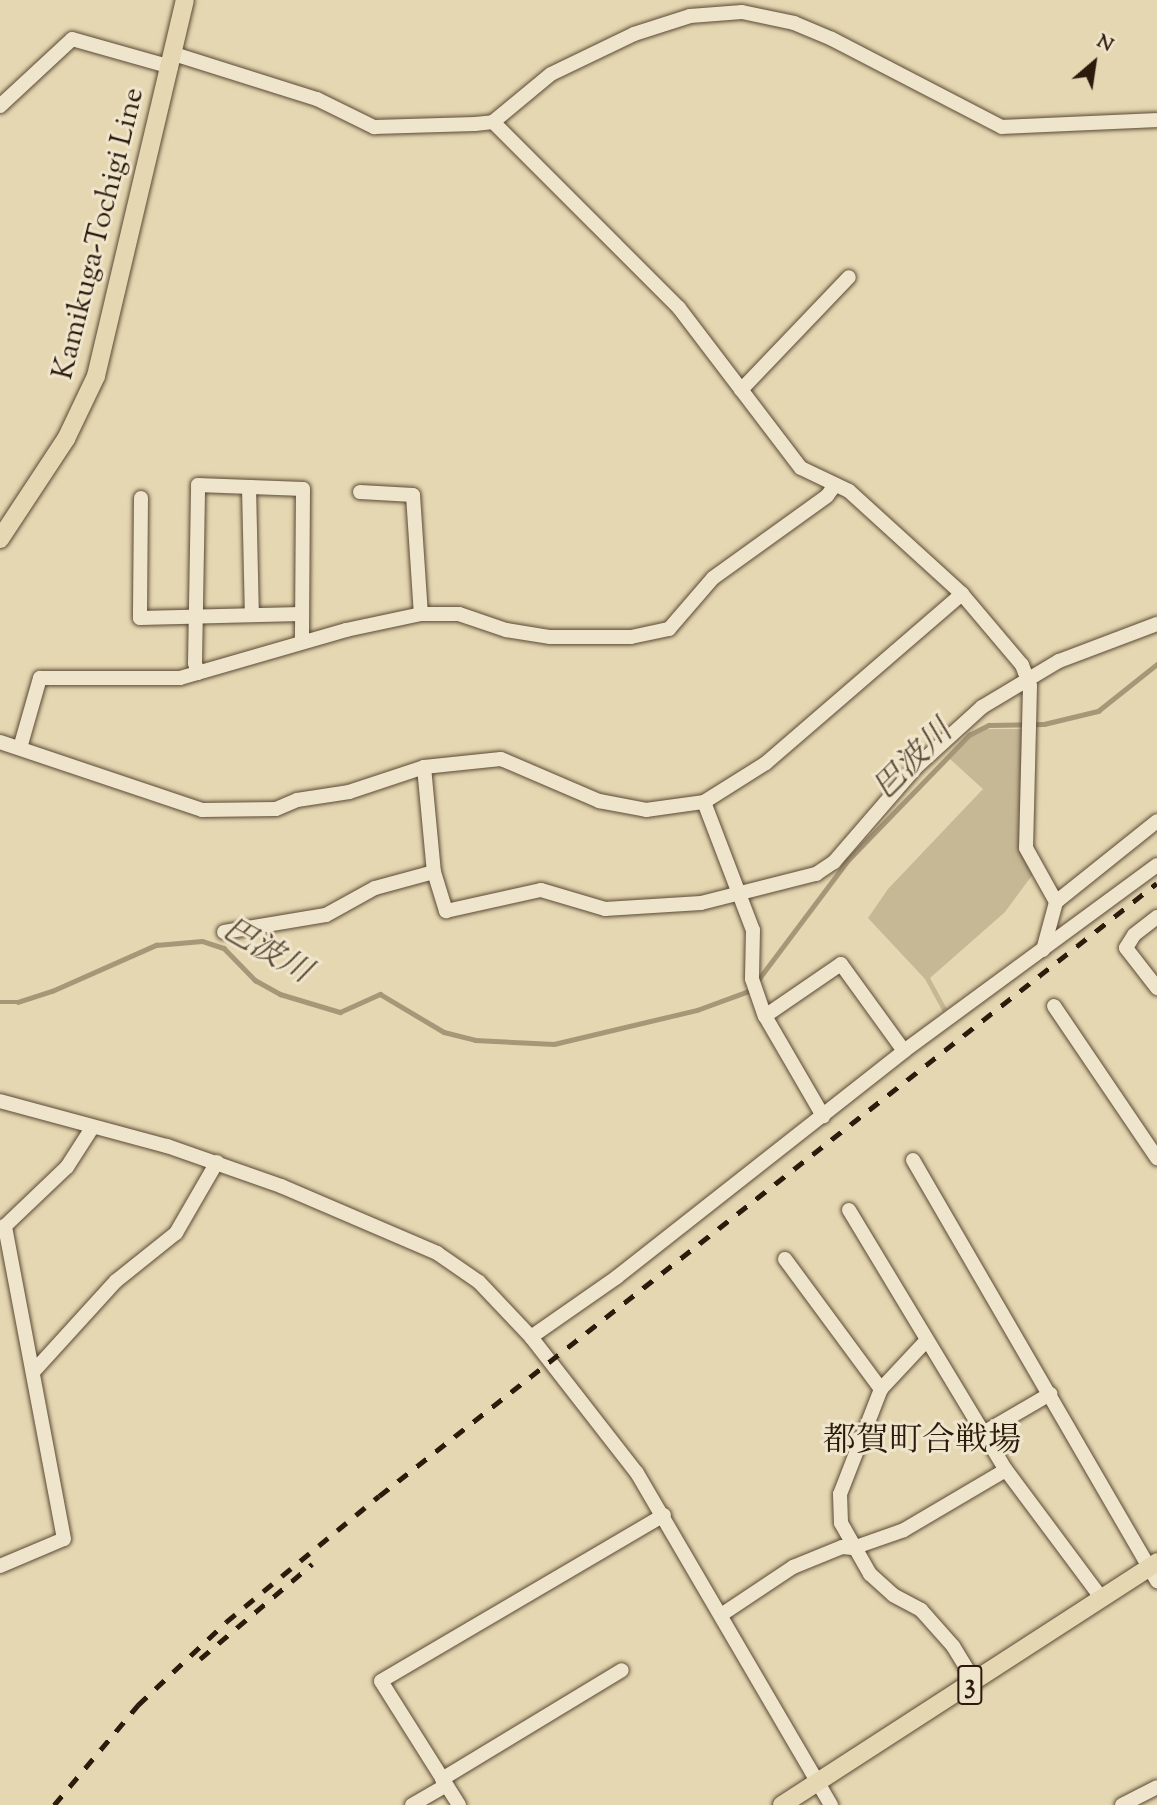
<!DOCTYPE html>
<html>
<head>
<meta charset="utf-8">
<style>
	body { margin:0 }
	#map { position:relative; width:1157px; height:1805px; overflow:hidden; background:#e5d7b1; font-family:"Sorts Mill Goudy","Noto Serif JP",serif }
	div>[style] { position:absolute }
	.green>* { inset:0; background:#c6b795 }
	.stream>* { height:4.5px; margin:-2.25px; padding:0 2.25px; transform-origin:2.25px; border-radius:2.25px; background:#a69779 }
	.roads { filter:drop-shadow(0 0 2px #5a4935) drop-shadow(0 0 2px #5a4935) }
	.minor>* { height:14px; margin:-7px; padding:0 7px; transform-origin:7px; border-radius:7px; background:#eee5cc }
	.major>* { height:18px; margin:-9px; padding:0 9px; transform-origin:9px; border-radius:9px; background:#e5d7b1 }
	.rail>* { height:4.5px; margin-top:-2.25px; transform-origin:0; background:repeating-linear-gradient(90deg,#2c1a0c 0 12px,transparent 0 24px) }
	span { translate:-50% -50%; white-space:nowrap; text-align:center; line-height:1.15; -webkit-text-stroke:6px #eee5cc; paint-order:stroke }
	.shield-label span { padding:2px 5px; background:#eee5cc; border:2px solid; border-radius:5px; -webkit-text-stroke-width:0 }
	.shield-label { font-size:28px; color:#2c1a0c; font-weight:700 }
	.street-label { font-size:30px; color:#2c1a0c }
	.water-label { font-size:32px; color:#5d4c38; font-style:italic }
	.quarter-label { font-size:33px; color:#2c1a0c }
	.north { position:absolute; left:1059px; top:28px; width:70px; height:70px; -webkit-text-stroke:5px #eee5cc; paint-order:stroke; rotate:29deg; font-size:19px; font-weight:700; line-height:28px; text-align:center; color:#2c1a0c }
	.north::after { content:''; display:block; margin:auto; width:24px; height:32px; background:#2c1a0c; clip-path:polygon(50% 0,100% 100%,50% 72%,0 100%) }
</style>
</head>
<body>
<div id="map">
	<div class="green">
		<i style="clip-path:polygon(987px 729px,1023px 729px,1023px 857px,1033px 874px,1005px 912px,930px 978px,947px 1009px,943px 1012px,925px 979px,868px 918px,888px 889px,983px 789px,950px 759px,971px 736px)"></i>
	</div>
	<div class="stream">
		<i style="left:758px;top:980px;width:150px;rotate:-53.1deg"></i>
		<i style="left:848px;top:860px;width:174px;rotate:-45.9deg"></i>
		<i style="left:969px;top:735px;width:22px;rotate:-27deg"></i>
		<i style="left:989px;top:725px;width:55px;rotate:-1deg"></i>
		<i style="left:1044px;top:724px;width:56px;rotate:-13.5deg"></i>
		<i style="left:1098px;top:711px;width:75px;rotate:-38.5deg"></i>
		<i style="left:0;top:1002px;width:18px"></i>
		<i style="left:18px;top:1002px;width:36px;rotate:-18deg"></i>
		<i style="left:52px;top:991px;width:114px;rotate:-23.9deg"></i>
		<i style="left:156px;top:945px;width:46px;rotate:-5deg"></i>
		<i style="left:202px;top:941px;width:23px;rotate:18deg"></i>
		<i style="left:224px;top:948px;width:45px;rotate:45.9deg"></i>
		<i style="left:255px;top:980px;width:29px;rotate:29deg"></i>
		<i style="left:280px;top:994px;width:63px;rotate:16.7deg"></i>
		<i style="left:340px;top:1012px;width:44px;rotate:-24.2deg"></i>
		<i style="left:380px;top:994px;width:74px;rotate:30.7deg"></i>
		<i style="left:444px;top:1032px;width:32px;rotate:14deg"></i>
		<i style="left:475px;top:1040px;width:79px;rotate:2.9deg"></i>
		<i style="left:554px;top:1044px;width:147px;rotate:-13.4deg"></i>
		<i style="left:697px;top:1010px;width:55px;rotate:-20.1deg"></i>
	</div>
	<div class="roads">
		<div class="minor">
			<i style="left:174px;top:54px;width:150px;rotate:17.5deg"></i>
			<i style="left:317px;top:99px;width:64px;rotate:26.2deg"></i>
			<i style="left:374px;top:127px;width:101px;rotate:-1.7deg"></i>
			<i style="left:475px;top:124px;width:18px;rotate:-6deg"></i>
			<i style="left:493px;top:122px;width:75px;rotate:-39.6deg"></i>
			<i style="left:551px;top:74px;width:92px;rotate:-25.7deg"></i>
			<i style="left:634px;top:34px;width:59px;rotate:-17.8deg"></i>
			<i style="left:690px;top:16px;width:52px;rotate:-4.4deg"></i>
			<i style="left:742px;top:12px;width:53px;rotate:11.9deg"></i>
			<i style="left:794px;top:23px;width:41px;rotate:22.8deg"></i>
			<i style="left:832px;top:39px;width:191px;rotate:27.4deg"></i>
			<i style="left:1002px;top:127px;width:155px;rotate:-2.6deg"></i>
			<i style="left:0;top:106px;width:98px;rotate:-42.9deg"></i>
			<i style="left:72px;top:39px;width:103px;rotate:15.8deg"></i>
			<i style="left:493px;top:122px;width:263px;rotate:45deg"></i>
			<i style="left:679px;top:308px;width:201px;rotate:52.7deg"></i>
			<i style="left:801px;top:468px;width:53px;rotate:25.6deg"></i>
			<i style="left:849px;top:491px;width:153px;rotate:42.3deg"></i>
			<i style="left:962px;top:594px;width:93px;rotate:49.8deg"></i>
			<i style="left:1022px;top:665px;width:22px;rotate:69deg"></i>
			<i style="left:1030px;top:686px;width:162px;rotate:91.4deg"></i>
			<i style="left:1026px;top:848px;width:62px;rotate:60.9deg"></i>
			<i style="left:741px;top:390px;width:156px;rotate:-46.3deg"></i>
			<i style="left:249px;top:487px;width:128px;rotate:88.7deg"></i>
			<i style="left:360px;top:492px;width:53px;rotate:3.2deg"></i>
			<i style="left:413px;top:495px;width:119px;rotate:86.2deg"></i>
			<i style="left:141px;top:498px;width:120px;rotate:90.5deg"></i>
			<i style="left:140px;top:618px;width:161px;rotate:-1.4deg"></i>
			<i style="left:198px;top:673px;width:10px;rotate:-107deg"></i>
			<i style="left:195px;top:663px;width:178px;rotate:-89deg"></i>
			<i style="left:198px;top:485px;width:105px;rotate:2.2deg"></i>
			<i style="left:303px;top:489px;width:153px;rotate:90.4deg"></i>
			<i style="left:0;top:742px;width:213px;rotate:18.6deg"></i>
			<i style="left:202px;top:810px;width:74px;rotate:-0.8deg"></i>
			<i style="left:276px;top:809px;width:23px;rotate:-23deg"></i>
			<i style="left:297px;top:800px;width:53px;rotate:-8.7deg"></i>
			<i style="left:349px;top:792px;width:79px;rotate:-18.4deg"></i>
			<i style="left:424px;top:767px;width:77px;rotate:-5.9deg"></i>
			<i style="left:501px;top:759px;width:107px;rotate:23.2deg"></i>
			<i style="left:599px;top:801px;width:48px;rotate:10.8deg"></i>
			<i style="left:646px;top:810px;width:59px;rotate:-7.9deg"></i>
			<i style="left:704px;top:802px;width:73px;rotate:-32.2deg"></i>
			<i style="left:766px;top:763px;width:259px;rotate:-40.8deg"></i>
			<i style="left:20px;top:748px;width:73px;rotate:-74.1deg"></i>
			<i style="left:40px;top:678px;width:140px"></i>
			<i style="left:180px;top:678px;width:173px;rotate:-16.1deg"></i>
			<i style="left:346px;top:630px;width:77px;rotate:-12deg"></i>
			<i style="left:421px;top:614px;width:38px"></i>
			<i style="left:459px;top:614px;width:50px;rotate:18.8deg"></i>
			<i style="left:506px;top:630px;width:45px;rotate:9deg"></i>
			<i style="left:550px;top:637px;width:81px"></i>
			<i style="left:631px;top:637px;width:39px;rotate:-12deg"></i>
			<i style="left:669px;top:629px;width:67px;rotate:-49.2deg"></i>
			<i style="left:713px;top:578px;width:140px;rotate:-35.7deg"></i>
			<i style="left:827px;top:496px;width:14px;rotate:-54deg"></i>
			<i style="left:424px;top:767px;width:105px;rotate:84.6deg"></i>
			<i style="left:434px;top:872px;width:41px;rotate:72.9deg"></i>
			<i style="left:446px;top:911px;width:97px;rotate:-12.5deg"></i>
			<i style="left:541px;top:890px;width:67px;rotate:16.5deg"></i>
			<i style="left:605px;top:909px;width:96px;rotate:-3.6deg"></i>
			<i style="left:701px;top:903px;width:119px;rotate:-14.2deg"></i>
			<i style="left:816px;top:874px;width:22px;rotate:-34deg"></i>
			<i style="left:834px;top:862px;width:124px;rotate:-49.2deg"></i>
			<i style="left:915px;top:768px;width:91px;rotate:-42.3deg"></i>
			<i style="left:982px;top:707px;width:90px;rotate:-30.9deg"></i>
			<i style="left:1059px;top:661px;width:105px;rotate:-20.7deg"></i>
			<i style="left:704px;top:802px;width:137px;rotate:69.1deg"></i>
			<i style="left:753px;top:930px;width:49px;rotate:91.2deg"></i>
			<i style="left:752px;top:979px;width:39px;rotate:71deg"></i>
			<i style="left:765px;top:1016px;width:116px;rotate:59.9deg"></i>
			<i style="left:1157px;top:917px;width:29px;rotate:142deg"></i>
			<i style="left:1134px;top:935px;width:15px;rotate:122deg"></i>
			<i style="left:1126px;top:948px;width:51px;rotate:52.2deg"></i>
			<i style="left:224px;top:932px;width:103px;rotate:-9.5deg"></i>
			<i style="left:326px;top:915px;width:56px;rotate:-28.9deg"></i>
			<i style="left:375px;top:888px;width:61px;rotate:-15.2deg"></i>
			<i style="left:1043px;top:950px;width:50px;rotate:-74.8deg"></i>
			<i style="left:1056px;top:902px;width:129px;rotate:-38.7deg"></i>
			<i style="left:1054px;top:1006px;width:184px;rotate:55.9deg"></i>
			<i style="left:765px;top:1016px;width:92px;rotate:-34.4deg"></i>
			<i style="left:841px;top:964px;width:107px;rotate:54.1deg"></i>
			<i style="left:0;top:1101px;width:173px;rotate:15.1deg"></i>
			<i style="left:167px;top:1146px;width:121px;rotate:19.3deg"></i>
			<i style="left:281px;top:1186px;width:170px;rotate:23.2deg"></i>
			<i style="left:437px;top:1253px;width:51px;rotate:34.6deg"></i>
			<i style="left:479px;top:1282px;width:76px;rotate:46.6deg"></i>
			<i style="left:531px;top:1337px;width:172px;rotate:52.1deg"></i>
			<i style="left:637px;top:1473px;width:385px;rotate:59.7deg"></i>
			<i style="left:913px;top:1160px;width:487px;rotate:59.9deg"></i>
			<i style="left:849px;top:1210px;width:304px;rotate:58.9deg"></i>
			<i style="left:1006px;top:1470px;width:161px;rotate:53.3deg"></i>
			<i style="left:785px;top:1259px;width:162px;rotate:53.6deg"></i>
			<i style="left:531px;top:1337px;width:105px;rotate:-34.9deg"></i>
			<i style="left:617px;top:1277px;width:365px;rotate:-38.2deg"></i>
			<i style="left:904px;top:1051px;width:314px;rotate:-36.3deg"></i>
			<i style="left:925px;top:1342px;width:64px;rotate:133.1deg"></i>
			<i style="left:881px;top:1389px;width:113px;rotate:111.3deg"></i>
			<i style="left:840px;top:1494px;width:29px;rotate:88deg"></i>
			<i style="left:841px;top:1523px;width:59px;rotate:60.4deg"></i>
			<i style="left:870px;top:1574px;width:31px;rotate:42deg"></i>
			<i style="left:893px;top:1595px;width:32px;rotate:28deg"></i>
			<i style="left:921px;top:1610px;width:48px;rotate:48.4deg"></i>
			<i style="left:953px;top:1646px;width:42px;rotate:58.6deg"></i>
			<i style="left:34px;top:1371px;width:122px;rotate:-47.7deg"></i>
			<i style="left:116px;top:1281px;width:77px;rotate:-38.7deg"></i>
			<i style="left:176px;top:1233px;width:82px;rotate:-60deg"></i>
			<i style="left:983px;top:1433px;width:78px;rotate:-30.2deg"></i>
			<i style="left:0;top:1566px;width:69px;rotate:-22.9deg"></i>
			<i style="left:64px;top:1539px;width:319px;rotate:-100.7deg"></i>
			<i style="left:5px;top:1226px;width:86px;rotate:-43.6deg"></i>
			<i style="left:67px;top:1167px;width:46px;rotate:-57.3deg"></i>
			<i style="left:721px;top:1615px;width:87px;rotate:-33.7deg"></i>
			<i style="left:793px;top:1567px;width:53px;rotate:-22.2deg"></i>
			<i style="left:842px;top:1547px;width:11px;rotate:5deg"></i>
			<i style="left:853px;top:1548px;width:54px;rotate:-19.4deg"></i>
			<i style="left:904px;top:1530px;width:118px;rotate:-30.5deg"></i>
			<i style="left:442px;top:1779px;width:210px;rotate:-31.2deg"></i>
			<i style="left:412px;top:1805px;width:39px;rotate:-30deg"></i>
			<i style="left:459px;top:1805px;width:146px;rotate:-122.2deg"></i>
			<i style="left:381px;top:1681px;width:328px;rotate:-30.4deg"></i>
			<i style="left:1122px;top:1805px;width:39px;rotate:-27deg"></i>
		</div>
		<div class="major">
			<i style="left:0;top:539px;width:120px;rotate:-56.6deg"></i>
			<i style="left:66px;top:439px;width:70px;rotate:-64.5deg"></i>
			<i style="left:96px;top:376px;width:386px;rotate:-76.7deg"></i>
			<i style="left:782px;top:1805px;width:447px;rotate:-32.9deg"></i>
		</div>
	</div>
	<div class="rail">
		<i style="left:200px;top:1659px;width:147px;rotate:-40.3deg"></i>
		<i style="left:54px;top:1805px;width:131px;rotate:-50deg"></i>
		<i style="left:138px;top:1705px;width:121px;rotate:-43.3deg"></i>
		<i style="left:226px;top:1622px;width:198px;rotate:-39.5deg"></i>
		<i style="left:379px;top:1496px;width:990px;rotate:-38.24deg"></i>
	</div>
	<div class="shield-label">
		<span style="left:970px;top:1685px">3</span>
	</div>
	<div class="street-label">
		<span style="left:100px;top:234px;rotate:-76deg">Kamikuga-Tochigi Line</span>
	</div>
	<div class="water-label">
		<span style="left:914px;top:761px;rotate:-45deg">巴波川</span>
		<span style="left:266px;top:952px;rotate:30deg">巴波川</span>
	</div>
	<div class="quarter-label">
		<span style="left:922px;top:1443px">都賀町合戦場</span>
	</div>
	<div class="north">N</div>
</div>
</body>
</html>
